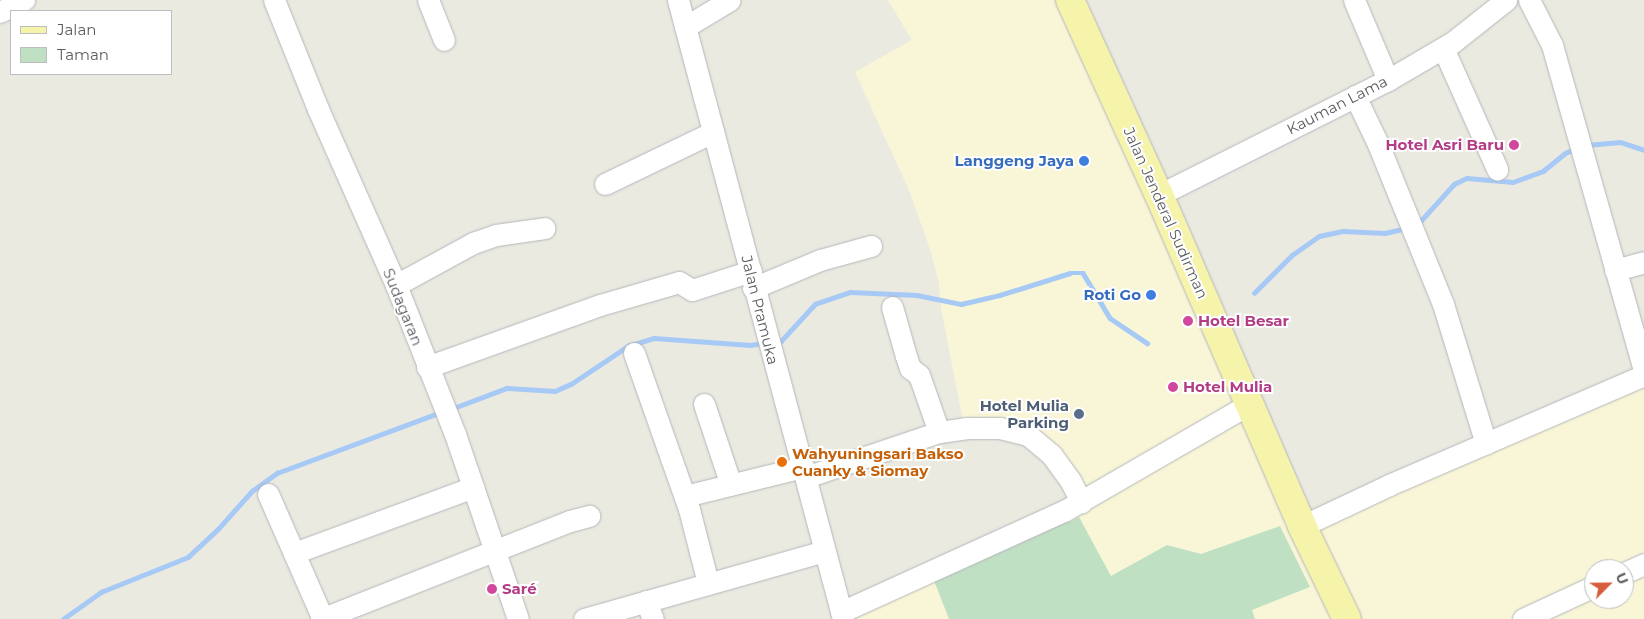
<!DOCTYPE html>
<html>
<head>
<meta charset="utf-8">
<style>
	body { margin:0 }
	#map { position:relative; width:1644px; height:619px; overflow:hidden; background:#ebeae1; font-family:Montserrat,sans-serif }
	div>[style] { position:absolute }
	.commercial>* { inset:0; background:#f9f6d8 }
	.green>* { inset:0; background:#c0e0c4 }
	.stream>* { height:4.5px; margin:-2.25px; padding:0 2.25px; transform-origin:2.25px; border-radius:2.25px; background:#a7c9f5 }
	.roads { filter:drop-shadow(0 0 1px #b4b6ba) drop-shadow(0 0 1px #b4b6ba) }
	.minor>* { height:21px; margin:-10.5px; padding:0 10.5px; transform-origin:10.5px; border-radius:10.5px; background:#fff }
	.major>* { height:28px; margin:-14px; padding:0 14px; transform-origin:14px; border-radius:14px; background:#f6f3ab }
	.dots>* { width:14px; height:14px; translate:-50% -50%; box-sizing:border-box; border:2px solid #fff; border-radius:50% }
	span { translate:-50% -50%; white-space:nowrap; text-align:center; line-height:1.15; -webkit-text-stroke:4px #fff; paint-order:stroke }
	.street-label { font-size:15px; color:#5a5c60 }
	.hotel-label { font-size:15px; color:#b23c85; font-weight:700 }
	.right { translate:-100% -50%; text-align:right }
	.left { translate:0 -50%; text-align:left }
	.shop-label { font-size:15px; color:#366cbe; font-weight:700 }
	.service-label { font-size:15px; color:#4e5e75; font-weight:700 }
	.food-label { font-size:15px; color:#c56008; font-weight:700 }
	.legend { position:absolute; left:10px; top:10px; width:162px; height:65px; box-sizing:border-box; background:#fff; border:1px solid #bdbebf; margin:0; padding:6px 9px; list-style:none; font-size:15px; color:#5a5c60 }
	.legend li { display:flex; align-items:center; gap:10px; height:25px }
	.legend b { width:25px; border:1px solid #bdbebf }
	.north { position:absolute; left:1584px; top:559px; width:50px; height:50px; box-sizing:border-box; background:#fff; border:1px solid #bdbebf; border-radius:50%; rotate:67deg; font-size:14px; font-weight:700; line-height:20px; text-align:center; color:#5a5c60 }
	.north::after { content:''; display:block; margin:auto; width:18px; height:22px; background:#d65c3c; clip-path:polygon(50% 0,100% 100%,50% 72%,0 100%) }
</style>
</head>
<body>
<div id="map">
	<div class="commercial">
		<i style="clip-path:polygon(888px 0,1071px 0,1333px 619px,843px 619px,1064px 511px,1071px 482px,1008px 426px,985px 417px,963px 421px,941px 308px,939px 283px,930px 249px,909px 190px,855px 72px,912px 40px)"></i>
		<i style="clip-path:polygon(1644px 373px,1644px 570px,1594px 569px,1594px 599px,1624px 599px,1624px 581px,1644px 572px,1644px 619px,1351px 619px,1306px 518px)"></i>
	</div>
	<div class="green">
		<i style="clip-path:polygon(1064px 512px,1070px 522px,1079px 517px,1111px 576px,1167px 545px,1201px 554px,1280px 526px,1310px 587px,1252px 610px,1255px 619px,949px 619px,931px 573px)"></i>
	</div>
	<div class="stream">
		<i style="left:1587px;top:145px;width:33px;rotate:-5deg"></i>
		<i style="left:1620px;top:142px;width:25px;rotate:18deg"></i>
		<i style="left:1417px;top:225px;width:55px;rotate:-47.9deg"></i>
		<i style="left:1454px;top:184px;width:14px;rotate:-25deg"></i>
		<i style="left:1467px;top:178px;width:46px;rotate:5deg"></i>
		<i style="left:1513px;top:182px;width:32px;rotate:-20deg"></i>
		<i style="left:1543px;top:171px;width:28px;rotate:-39deg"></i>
		<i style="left:1565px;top:153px;width:11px;rotate:-22deg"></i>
		<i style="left:1254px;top:293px;width:54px;rotate:-45deg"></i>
		<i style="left:1292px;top:255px;width:33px;rotate:-35deg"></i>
		<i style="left:1319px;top:236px;width:25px;rotate:-12deg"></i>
		<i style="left:1343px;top:231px;width:42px;rotate:2.7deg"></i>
		<i style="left:1385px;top:233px;width:23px;rotate:-13deg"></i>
		<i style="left:775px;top:342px;width:6px;rotate:-9deg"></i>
		<i style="left:781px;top:341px;width:50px;rotate:-47.4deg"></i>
		<i style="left:815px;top:304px;width:37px;rotate:-19deg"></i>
		<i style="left:850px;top:292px;width:67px;rotate:2.6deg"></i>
		<i style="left:917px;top:295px;width:45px;rotate:11.6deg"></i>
		<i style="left:961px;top:304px;width:40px;rotate:-13deg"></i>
		<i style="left:1000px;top:295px;width:73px;rotate:-17.4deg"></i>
		<i style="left:1070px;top:273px;width:13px"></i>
		<i style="left:1083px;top:273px;width:52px;rotate:59deg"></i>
		<i style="left:1110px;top:318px;width:45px;rotate:34deg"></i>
		<i style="left:451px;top:409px;width:60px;rotate:-20.6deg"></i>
		<i style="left:507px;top:388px;width:48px;rotate:3.6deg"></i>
		<i style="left:555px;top:391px;width:17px;rotate:-24deg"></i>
		<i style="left:571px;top:384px;width:69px;rotate:-33.7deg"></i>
		<i style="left:628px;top:346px;width:27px;rotate:-17deg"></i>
		<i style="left:654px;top:338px;width:96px;rotate:4.2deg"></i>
		<i style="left:750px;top:345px;width:15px;rotate:-8deg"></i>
		<i style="left:63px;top:619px;width:47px;rotate:-35.4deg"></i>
		<i style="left:101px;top:592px;width:94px;rotate:-21.9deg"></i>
		<i style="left:188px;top:557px;width:41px;rotate:-43deg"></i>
		<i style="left:218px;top:529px;width:51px;rotate:-48.2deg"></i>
		<i style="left:252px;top:491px;width:31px;rotate:-36deg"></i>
		<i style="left:277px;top:473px;width:175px;rotate:-20.4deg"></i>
	</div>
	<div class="roads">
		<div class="minor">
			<i style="left:274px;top:0;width:118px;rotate:68deg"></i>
			<i style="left:318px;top:109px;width:193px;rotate:66.1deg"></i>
			<i style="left:396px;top:285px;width:160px;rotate:68.4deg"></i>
			<i style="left:455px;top:434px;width:195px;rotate:71.2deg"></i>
			<i style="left:428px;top:0;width:43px;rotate:68.2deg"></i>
			<i style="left:678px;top:0;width:641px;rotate:75.07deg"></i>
			<i style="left:1354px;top:0;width:87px;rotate:67deg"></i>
			<i style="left:1529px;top:0;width:51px;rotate:62.9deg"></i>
			<i style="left:1552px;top:45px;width:339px;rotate:74.2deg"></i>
			<i style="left:0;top:12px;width:27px;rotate:-27deg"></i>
			<i style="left:685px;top:27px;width:52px;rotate:-31deg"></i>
			<i style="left:1443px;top:48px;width:133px;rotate:65.9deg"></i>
			<i style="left:1355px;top:96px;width:53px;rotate:64.4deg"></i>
			<i style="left:1378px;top:144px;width:173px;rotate:67.9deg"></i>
			<i style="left:1443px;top:304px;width:146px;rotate:72.9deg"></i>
			<i style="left:605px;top:184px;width:120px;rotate:-25.7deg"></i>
			<i style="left:1159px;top:195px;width:256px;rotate:-26.7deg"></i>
			<i style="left:1388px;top:80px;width:75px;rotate:-30.3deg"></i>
			<i style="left:1453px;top:42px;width:68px;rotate:-38.4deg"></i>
			<i style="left:1615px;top:270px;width:30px;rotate:-15deg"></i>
			<i style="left:396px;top:285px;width:88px;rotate:-28.6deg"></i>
			<i style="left:473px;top:243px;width:24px;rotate:-19deg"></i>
			<i style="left:496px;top:235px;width:49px;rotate:-8.1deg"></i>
			<i style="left:753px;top:288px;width:73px;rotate:-22.7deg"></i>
			<i style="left:820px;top:260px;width:53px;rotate:-15.4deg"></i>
			<i style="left:892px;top:307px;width:51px;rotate:74.1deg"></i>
			<i style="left:906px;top:356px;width:13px;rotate:72deg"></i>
			<i style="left:910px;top:368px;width:11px;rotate:38deg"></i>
			<i style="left:919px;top:375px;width:60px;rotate:70.7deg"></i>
			<i style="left:634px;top:353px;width:165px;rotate:70.6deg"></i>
			<i style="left:689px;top:509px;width:76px;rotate:75.6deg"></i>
			<i style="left:427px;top:367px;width:184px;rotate:-19.7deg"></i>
			<i style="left:600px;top:305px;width:82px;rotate:-16.2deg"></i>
			<i style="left:679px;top:282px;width:15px;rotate:32deg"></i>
			<i style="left:692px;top:290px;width:62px;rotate:-17.9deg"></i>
			<i style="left:704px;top:404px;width:85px;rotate:71.6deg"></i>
			<i style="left:806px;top:477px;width:140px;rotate:-18.7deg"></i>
			<i style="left:939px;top:432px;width:27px;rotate:-8deg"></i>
			<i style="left:966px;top:428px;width:34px"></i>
			<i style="left:1000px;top:428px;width:29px;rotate:14deg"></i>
			<i style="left:1028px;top:435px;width:30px;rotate:40deg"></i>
			<i style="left:1051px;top:454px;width:32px;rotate:54deg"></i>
			<i style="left:1070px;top:480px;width:25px;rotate:63deg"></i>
			<i style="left:268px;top:494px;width:137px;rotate:66.3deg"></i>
			<i style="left:685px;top:496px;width:122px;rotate:-13.8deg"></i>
			<i style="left:1302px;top:526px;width:96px;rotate:-25.2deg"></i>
			<i style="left:1389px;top:485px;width:278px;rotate:-23.3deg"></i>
			<i style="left:294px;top:553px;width:191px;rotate:-20.2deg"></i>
			<i style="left:1624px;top:573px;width:22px;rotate:-24deg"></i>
			<i style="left:646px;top:601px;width:19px;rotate:69deg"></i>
			<i style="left:841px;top:612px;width:245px;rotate:-24.4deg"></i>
			<i style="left:1064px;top:511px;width:200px;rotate:-30deg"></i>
			<i style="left:1237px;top:411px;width:16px;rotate:-27deg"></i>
			<i style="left:321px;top:619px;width:268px;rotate:-21.5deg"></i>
			<i style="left:570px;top:521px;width:20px;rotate:-15deg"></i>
			<i style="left:584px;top:619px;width:250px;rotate:-15.8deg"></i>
			<i style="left:1523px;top:619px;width:78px;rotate:-24.9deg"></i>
		</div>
		<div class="major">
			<i style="left:1070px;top:0;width:214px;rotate:65.5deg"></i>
			<i style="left:1159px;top:195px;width:361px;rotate:66.6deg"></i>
			<i style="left:1302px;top:526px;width:103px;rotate:64.2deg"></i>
		</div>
	</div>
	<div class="dots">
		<i style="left:1514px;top:145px;background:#d1479c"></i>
		<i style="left:1084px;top:161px;background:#3f7fe0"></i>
		<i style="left:1151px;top:295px;background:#3f7fe0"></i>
		<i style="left:1188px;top:321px;background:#d1479c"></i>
		<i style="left:1173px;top:387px;background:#d1479c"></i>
		<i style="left:1079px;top:414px;background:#5c6f8a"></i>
		<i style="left:782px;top:462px;background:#e8710a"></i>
		<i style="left:492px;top:589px;background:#d1479c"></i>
	</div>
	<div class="street-label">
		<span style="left:1337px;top:105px;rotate:-27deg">Kauman Lama</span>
		<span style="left:1166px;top:213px;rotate:66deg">Jalan Jenderal Sudirman</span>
		<span style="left:403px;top:307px;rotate:68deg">Sudagaran</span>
		<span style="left:760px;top:310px;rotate:76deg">Jalan Pramuka</span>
	</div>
	<div class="hotel-label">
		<span class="right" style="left:1504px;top:145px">Hotel Asri Baru</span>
		<span class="left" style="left:1198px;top:321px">Hotel Besar</span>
		<span class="left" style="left:1183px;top:387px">Hotel Mulia</span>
		<span class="left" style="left:502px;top:589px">Saré</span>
	</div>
	<div class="shop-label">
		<span class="right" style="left:1074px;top:161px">Langgeng Jaya</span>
		<span class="right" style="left:1141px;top:295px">Roti Go</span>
	</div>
	<div class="service-label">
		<span class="right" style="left:1069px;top:414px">Hotel Mulia<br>Parking</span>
	</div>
	<div class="food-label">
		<span class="left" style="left:792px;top:462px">Wahyuningsari Bakso<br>Cuanky &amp; Siomay</span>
	</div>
	<ul class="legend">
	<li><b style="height:6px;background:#f6f3ab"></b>Jalan</li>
	<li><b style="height:14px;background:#c0e0c4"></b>Taman</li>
	</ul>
	<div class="north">U</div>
</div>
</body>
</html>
